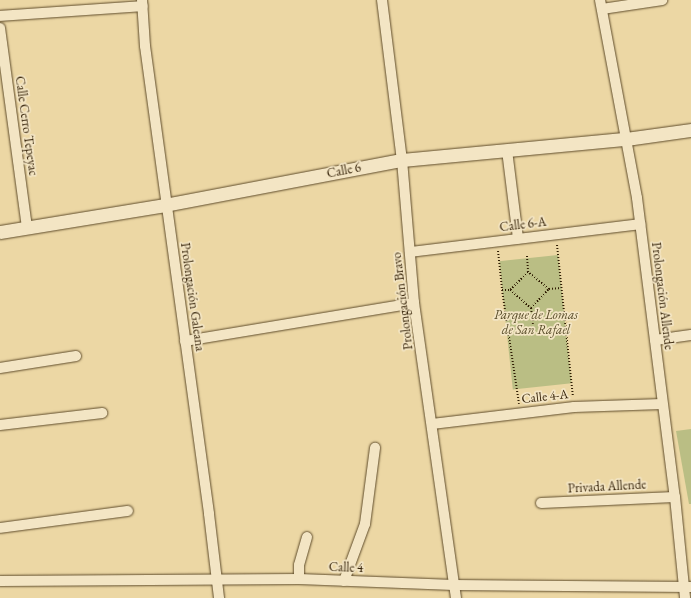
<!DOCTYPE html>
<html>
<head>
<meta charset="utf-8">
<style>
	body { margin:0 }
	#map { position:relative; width:691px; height:598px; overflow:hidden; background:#ecd7a4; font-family:"EB Garamond",serif }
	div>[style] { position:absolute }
	.green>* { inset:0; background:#babe84; transform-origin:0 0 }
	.path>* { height:2px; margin-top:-1px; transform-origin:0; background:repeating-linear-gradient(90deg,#301d03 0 1px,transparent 0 3px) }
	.roads { filter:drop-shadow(0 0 1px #5f4c2b) drop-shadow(0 0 1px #5f4c2b) }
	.minor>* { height:10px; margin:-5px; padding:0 5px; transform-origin:5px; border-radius:5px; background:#f3e5c4 }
	.tertiary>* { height:13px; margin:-6.5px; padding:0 6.5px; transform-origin:6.5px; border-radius:6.5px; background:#f3e5c4 }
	span { translate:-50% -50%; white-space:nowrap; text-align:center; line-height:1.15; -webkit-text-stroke:3.5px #f3e5c4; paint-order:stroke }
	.street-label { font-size:13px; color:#301d03 }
	.park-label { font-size:13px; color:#594d2a; font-style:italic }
</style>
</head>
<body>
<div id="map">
	<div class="green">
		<i style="left:558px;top:255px;width:129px;height:59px;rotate:84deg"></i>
		<i style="clip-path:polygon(691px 429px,691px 504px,689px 504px,676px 431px)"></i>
	</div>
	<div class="path">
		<i style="left:557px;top:245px;width:152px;rotate:84deg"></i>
		<i style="left:498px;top:251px;width:39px;rotate:84deg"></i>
		<i style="left:502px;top:290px;width:115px;rotate:81.5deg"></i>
		<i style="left:527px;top:256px;width:16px;rotate:86deg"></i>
		<i style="left:549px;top:289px;width:12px;rotate:-5deg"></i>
		<i style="left:502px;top:290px;width:8px"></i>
		<i style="left:531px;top:308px;width:26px;rotate:-47deg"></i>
		<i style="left:549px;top:289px;width:27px;rotate:-141deg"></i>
		<i style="left:528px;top:272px;width:25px;rotate:135deg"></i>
		<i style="left:510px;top:290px;width:28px;rotate:41deg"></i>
		<i style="left:531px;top:308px;width:16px;rotate:83deg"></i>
	</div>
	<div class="roads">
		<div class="minor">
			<i style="left:142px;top:0;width:46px;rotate:86.3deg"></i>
			<i style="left:145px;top:46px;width:472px;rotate:82.2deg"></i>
			<i style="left:209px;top:514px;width:85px;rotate:83.2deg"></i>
			<i style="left:382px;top:0;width:161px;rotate:82.9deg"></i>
			<i style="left:402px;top:160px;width:144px;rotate:85.2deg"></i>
			<i style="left:414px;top:303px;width:298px;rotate:81.9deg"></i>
			<i style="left:600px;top:0;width:201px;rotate:79.4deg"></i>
			<i style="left:637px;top:198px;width:301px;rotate:82.8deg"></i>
			<i style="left:675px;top:497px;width:101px;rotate:84.3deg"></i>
			<i style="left:602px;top:9px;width:61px;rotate:-8.5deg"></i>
			<i style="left:0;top:16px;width:143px;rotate:-4deg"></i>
			<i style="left:0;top:28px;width:202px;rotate:82.3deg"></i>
			<i style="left:507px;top:150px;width:89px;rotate:82.9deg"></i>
			<i style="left:410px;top:252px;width:232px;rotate:-6.9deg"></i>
			<i style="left:655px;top:340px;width:36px;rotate:-8deg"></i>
			<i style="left:185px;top:341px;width:232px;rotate:-9.4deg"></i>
			<i style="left:0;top:368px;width:77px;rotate:-9deg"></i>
			<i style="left:432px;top:424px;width:143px;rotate:-6.8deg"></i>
			<i style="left:574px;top:407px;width:88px;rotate:-2deg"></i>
			<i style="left:0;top:425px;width:103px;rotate:-6.7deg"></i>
			<i style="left:541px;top:503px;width:134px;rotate:-2.6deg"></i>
			<i style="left:0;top:528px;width:129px;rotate:-7.6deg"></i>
			<i style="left:299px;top:579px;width:14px;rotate:-90deg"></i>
			<i style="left:299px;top:565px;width:29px;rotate:-74deg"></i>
			<i style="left:0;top:581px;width:299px;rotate:-0.4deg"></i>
			<i style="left:299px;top:579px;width:155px;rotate:2.2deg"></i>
			<i style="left:454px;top:585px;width:237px;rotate:0.5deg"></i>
			<i style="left:344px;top:581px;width:61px;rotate:-69.8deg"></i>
			<i style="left:365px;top:524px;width:77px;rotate:-82.5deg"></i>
		</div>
		<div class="tertiary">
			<i style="left:0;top:232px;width:167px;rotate:-9.3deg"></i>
			<i style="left:165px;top:205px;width:241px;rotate:-10.8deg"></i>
			<i style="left:402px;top:160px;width:225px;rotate:-5.4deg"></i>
			<i style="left:626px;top:139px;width:66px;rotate:-7.9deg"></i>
		</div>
	</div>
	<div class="street-label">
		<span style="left:26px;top:126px;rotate:82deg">Calle Cerro Tepeyac</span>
		<span style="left:344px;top:171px;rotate:-11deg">Calle 6</span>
		<span style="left:523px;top:225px;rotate:-7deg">Calle 6-A</span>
		<span style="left:662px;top:296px;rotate:83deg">Prolongación Allende</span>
		<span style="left:192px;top:297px;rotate:82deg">Prolongación Galeana</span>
		<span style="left:403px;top:301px;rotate:-97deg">Prolongación Bravo</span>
		<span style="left:545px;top:397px;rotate:-6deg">Calle 4-A</span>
		<span style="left:607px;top:487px;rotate:-3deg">Privada Allende</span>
		<span style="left:346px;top:568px;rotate:2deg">Calle 4</span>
	</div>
	<div class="park-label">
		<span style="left:536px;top:323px">Parque de Lomas<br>de San Rafael</span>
	</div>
</div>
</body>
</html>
